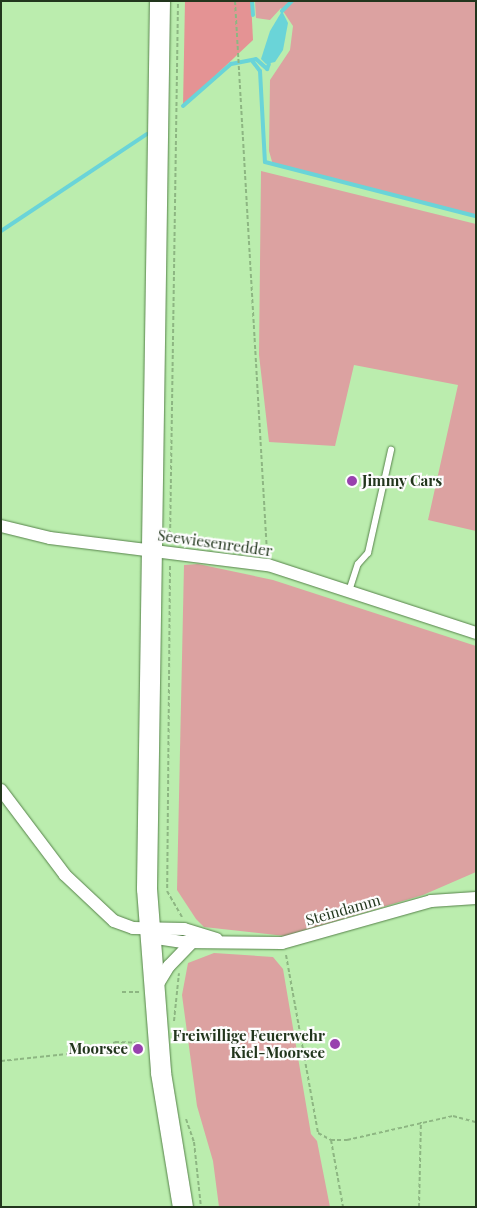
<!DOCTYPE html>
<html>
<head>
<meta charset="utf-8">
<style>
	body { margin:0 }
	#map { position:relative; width:477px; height:1208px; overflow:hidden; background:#bbedae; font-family:"Playfair Display",serif }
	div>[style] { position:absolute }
	.green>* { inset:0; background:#dca2a1 }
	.forest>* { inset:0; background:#e49394 }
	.water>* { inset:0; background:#6ad4d8 }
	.stream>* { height:4px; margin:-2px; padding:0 2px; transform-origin:2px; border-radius:2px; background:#6ad4d8 }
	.path>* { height:2px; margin-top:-1px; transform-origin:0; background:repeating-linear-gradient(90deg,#8db682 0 4px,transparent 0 6.5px) }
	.roads { filter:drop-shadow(0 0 1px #56834a) drop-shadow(0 0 1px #56834a) }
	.service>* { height:6px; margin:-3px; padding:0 3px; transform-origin:3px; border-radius:3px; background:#fff }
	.minor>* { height:12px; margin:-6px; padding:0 6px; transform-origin:6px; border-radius:6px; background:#fff }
	.primary>* { height:20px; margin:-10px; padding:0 10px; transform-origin:10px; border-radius:10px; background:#fff }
	.dots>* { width:14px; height:14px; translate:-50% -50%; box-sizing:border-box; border:2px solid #fdfdfd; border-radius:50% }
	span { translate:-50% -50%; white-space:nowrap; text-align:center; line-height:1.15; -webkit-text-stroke:4.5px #fdfdfd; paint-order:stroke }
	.poi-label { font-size:15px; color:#22361d; font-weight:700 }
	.left { translate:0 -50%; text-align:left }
	.right { translate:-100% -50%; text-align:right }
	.street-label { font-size:15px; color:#22361d }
	.frame { position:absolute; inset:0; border:2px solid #22361d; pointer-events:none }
</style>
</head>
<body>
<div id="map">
	<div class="green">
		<i style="clip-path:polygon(255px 1px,476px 1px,476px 216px,273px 165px,269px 151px,270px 80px,290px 50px,293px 26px,281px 8px,270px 20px,256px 18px)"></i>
		<i style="clip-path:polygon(261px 171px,476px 224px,476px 531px,428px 520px,458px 385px,354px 365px,335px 446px,269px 442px,259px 355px)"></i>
		<i style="clip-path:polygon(198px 564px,273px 580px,476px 646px,476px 872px,423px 895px,285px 936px,204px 927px,196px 919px,177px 890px,184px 565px)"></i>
		<i style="clip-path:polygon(214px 953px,273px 957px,283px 969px,311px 1134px,317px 1141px,330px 1207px,219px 1207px,213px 1161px,197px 1106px,182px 995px,188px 963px)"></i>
	</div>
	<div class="forest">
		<i style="clip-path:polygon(185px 1px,251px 1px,253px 40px,183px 106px)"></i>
	</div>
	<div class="water">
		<i style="clip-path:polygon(282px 11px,288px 23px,283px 50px,275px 62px,266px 64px,261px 59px,270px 31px)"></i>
	</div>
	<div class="stream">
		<i style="left:252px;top:1px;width:14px;rotate:86deg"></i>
		<i style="left:282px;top:11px;width:14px;rotate:-45deg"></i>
		<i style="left:253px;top:62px;width:11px;rotate:52deg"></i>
		<i style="left:260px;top:71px;width:91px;rotate:86.9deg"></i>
		<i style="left:265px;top:162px;width:218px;rotate:14.4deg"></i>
		<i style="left:183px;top:106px;width:64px;rotate:-41.2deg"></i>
		<i style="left:231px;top:64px;width:25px;rotate:-11deg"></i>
		<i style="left:256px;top:59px;width:15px;rotate:42deg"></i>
		<i style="left:267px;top:69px;width:5px;rotate:-68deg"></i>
		<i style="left:1px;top:231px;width:175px;rotate:-33.6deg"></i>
	</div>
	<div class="path">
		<i style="left:235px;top:1px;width:553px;rotate:86.68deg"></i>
		<i style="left:170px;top:541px;width:540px;rotate:-89.15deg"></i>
		<i style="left:170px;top:566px;width:325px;rotate:90.5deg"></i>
		<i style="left:167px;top:891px;width:30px;rotate:60deg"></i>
		<i style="left:286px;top:955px;width:181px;rotate:79.8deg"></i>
		<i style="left:318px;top:1133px;width:15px;rotate:28deg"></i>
		<i style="left:331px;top:1140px;width:16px"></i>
		<i style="left:347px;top:1140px;width:109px;rotate:-12.8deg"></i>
		<i style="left:453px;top:1116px;width:24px;rotate:15deg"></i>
		<i style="left:122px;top:992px;width:18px"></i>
		<i style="left:174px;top:1021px;width:48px;rotate:-84.1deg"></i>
		<i style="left:1px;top:1061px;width:95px;rotate:-6.1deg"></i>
		<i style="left:95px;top:1051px;width:22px;rotate:-24deg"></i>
		<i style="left:115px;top:1042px;width:24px;rotate:2deg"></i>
		<i style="left:186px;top:1119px;width:24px;rotate:71deg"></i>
		<i style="left:194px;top:1142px;width:65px;rotate:83.9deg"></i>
		<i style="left:331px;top:1140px;width:68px;rotate:79.8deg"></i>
		<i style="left:419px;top:1207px;width:85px;rotate:-88.7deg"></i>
	</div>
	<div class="roads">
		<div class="service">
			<i style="left:349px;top:591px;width:28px;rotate:-72deg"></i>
			<i style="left:358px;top:564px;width:15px;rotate:-48deg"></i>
			<i style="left:368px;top:553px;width:106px;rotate:-77.4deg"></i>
		</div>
		<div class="minor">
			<i style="left:1px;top:526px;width:50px;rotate:13.8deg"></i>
			<i style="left:50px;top:538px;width:220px;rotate:7.1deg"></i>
			<i style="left:268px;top:565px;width:219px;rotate:18.1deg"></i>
			<i style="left:1px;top:790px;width:106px;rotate:53deg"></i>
			<i style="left:65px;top:875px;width:67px;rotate:43.2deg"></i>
			<i style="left:114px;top:921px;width:20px;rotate:20deg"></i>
			<i style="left:133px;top:928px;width:51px;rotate:1.1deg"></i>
			<i style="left:184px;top:929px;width:34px;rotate:17deg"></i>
			<i style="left:149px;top:929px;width:17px;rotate:36deg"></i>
			<i style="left:163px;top:939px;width:20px;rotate:9deg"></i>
			<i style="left:183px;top:942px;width:99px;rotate:0.6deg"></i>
			<i style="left:282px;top:943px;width:155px;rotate:-15.7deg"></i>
			<i style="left:431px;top:901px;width:45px;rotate:-3.8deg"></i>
			<i style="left:155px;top:989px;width:27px;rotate:-59deg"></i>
			<i style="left:169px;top:966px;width:32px;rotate:-46deg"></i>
		</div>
		<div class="primary">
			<i style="left:160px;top:1px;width:888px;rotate:90.84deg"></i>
			<i style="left:147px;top:889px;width:185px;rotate:85.6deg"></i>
			<i style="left:161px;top:1073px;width:136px;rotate:80.7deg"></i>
		</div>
	</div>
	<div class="dots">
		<i style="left:352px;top:481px;background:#9841ae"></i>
		<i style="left:335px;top:1044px;background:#9841ae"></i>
		<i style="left:138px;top:1049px;background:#9841ae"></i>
	</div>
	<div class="poi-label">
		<span class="left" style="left:362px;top:481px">Jimmy Cars</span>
		<span class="right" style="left:325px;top:1044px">Freiwillige Feuerwehr<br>Kiel-Moorsee</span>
		<span class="right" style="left:128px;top:1049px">Moorsee</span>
	</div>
	<div class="street-label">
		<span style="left:215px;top:543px;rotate:8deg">Seewiesenredder</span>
		<span style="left:343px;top:910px;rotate:-16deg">Steindamm</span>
	</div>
	<div class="frame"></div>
</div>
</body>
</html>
